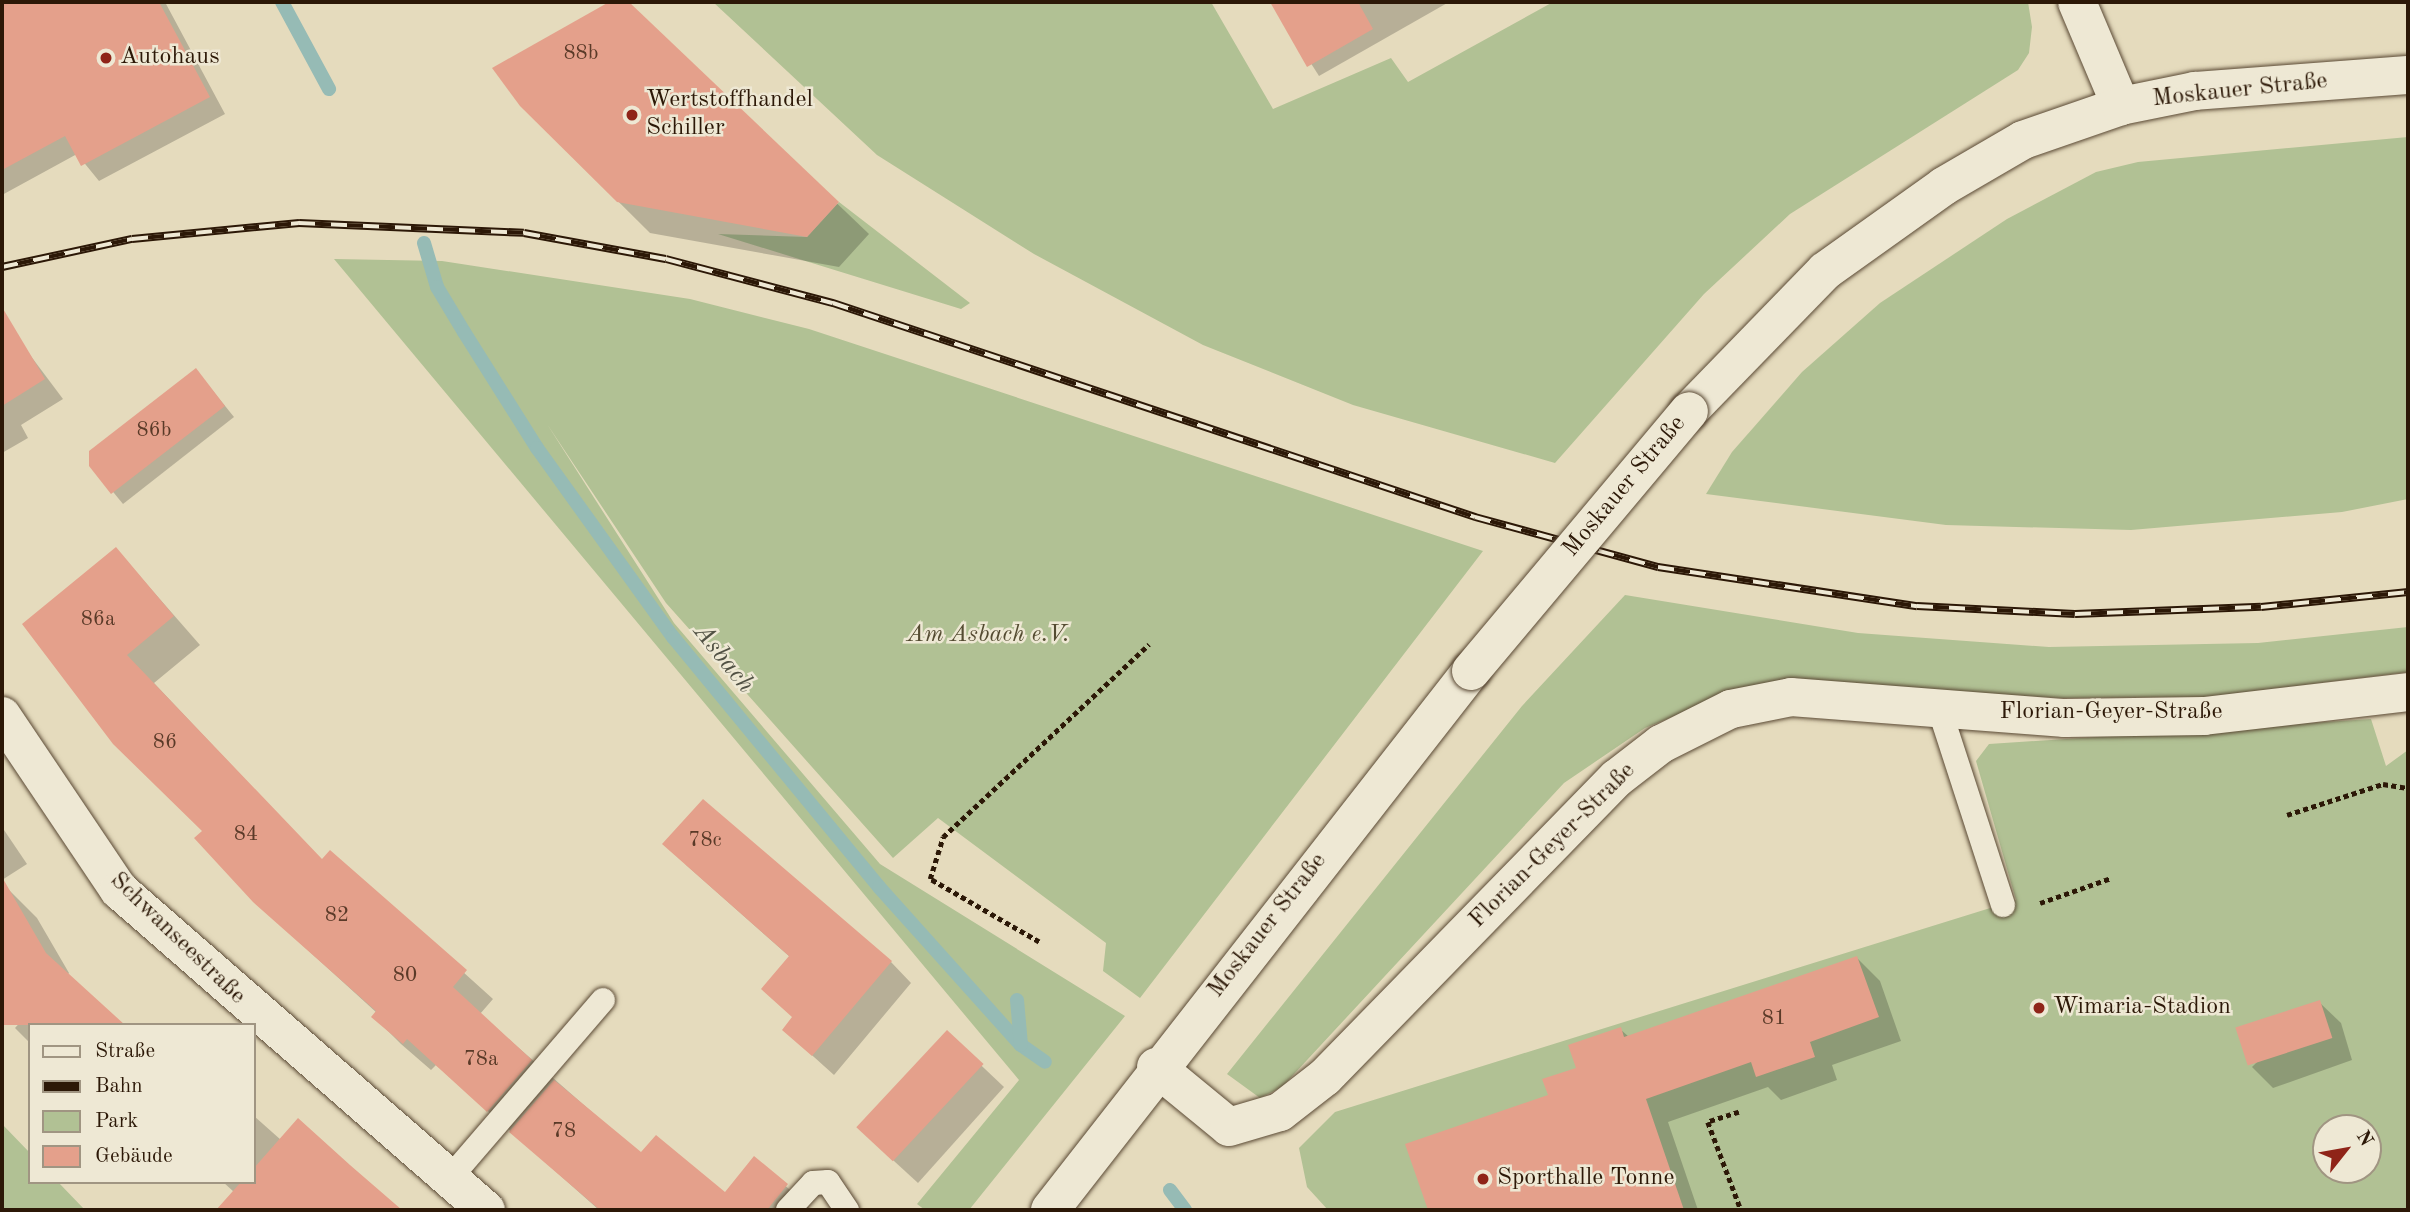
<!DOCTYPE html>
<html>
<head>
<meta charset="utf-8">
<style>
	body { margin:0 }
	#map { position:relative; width:2410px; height:1212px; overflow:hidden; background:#e5dbbd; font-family:"Old Standard TT",serif }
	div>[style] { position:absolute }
	.green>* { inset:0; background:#b1c194 }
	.shadow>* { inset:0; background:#0003 }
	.stream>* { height:14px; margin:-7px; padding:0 7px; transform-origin:7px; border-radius:7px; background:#96bbb5 }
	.building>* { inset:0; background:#e4a08b; transform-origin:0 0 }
	.path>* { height:4.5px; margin-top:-2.25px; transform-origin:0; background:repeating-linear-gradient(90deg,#2c1807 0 5px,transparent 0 8.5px) }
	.roads { filter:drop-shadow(0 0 2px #5a4934) drop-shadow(0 0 2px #5a4934) }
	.lane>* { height:24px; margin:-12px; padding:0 12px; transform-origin:12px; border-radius:12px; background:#eee8d4 }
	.street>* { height:38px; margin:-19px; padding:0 19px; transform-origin:19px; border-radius:19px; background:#eee8d4 }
	.rail>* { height:8px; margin-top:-4px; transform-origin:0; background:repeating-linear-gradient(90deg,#eee8d4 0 16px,#2c1807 0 32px); box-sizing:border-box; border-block:2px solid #2c1807 }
	.bridges { filter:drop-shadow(0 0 2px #5a4934) drop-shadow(0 0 2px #5a4934) }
	.street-bridge>* { height:38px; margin:-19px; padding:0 19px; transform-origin:19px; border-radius:19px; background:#eee8d4 }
	.dots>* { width:19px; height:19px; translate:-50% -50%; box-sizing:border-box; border:4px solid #eee8d4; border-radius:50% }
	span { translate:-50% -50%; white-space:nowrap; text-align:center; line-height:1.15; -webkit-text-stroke:5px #eee8d4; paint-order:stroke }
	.number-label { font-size:21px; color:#5a3a28 }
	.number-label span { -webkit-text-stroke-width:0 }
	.poi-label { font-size:24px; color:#2c1807 }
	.left { translate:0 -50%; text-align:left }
	.street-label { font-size:24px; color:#2c1807 }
	.park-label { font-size:24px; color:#544b31; font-style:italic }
	.water-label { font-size:26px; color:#515144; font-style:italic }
	.frame { position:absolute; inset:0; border:4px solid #2c1807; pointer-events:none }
	.legend { position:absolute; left:28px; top:1023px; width:228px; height:161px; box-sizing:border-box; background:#eee8d4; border:2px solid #a09582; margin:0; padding:9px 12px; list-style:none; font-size:21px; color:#2c1807 }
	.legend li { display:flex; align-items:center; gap:14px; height:35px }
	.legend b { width:35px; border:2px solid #a09582 }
	.north { position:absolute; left:2312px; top:1114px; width:70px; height:70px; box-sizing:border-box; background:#eee8d4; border:2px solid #a09582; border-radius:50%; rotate:59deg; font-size:19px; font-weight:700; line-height:28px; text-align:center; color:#2c1807 }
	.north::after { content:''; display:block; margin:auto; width:24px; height:32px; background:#8f2418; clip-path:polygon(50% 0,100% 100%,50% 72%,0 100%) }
</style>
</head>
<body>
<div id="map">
	<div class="green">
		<i style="clip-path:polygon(713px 2px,1211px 2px,1273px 109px,1391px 58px,1408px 82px,1553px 2px,2028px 2px,2032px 27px,2029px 53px,2018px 70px,1790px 214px,1704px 294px,1555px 463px,1353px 405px,1203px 345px,1034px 254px,877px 155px)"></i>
		<i style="clip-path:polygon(2408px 137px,2408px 499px,2342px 512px,2131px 530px,1946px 525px,1706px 494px,1732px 452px,1802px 372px,1880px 303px,2007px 219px,2096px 172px,2138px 162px)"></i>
		<i style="clip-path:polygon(839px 202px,970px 303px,961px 309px,718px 234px,807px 237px)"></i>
		<i style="clip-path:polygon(334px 259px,442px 261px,690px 299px,809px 329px,1483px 551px,1140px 998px,1103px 971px,1106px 943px,938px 818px,893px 858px,666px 603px,547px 424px,674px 623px,880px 864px,1125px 1016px,969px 1210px,925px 1210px,917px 1204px,1019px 1080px)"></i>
		<i style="clip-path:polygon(1625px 595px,1858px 633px,2049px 647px,2258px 643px,2408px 627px,2408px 672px,2208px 697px,2060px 698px,1799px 683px,1711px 701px,1645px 728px,1564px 783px,1282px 1087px,1260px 1098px,1227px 1074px,1522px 706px)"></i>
		<i style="clip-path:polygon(evenodd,2371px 719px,2386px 766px,2408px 750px,2408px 1210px,1328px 1210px,1307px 1187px,1299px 1148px,1335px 1112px,2016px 900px,1976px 761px,1989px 744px,2371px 719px,2326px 1128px,2368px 1128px,2368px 1170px,2326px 1170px,2326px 1128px)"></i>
		<i style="clip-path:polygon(2px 1124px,30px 1153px,30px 1182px,58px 1182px,85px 1210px,2px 1210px)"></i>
	</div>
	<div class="shadow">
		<i style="clip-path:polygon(2px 2px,165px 2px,225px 114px,99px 181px,77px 154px,2px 195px)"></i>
		<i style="clip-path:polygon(612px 2px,626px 2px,869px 234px,839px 267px,650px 233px,521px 105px,495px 68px)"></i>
		<i style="clip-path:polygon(1272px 2px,1449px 2px,1319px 76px)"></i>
		<i style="clip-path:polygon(24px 347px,63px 399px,21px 425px,28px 438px,2px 453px,2px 360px)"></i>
		<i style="clip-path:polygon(196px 370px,234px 417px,123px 504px,91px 465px)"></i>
		<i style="clip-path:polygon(116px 549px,200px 645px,154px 683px,322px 861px,330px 852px,493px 999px,480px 1014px,641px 1155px,725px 1194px,755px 1158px,812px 1210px,599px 1210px,436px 1065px,431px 1070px,401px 1044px,374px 1017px,377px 1013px,254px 901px,204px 831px,115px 742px)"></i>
		<i style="clip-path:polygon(2px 827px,27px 864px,2px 880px)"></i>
		<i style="clip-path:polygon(685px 864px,891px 962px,911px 983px,834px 1075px,784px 1030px,794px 1018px,790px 957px)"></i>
		<i style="clip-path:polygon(6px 887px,37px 918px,69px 973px,30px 1025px,30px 1043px,15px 1028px,59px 980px,2px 1012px)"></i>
		<i style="clip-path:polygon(1857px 958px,1880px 981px,1901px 1041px,1832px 1065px,1837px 1080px,1781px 1100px,1768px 1087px,1668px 1122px,1698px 1210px,1430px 1210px,1407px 1146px,1550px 1096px,1620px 1029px,1629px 1037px)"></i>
		<i style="clip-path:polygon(2319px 1002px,2341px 1023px,2352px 1060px,2273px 1088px,2252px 1067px)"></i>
		<i style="clip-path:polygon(947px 1033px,1004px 1087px,918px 1183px,882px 1150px)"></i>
		<i style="clip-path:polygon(254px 1116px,281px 1140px,298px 1120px,399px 1210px,225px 1210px,234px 1192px,223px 1182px,254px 1182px)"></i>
	</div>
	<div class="stream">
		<i style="left:282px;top:2px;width:99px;rotate:61.6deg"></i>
		<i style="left:424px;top:243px;width:46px;rotate:73.5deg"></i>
		<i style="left:437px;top:287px;width:52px;rotate:59deg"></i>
		<i style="left:464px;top:332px;width:137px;rotate:57.8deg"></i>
		<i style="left:537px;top:448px;width:233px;rotate:54.3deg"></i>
		<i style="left:673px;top:637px;width:324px;rotate:50.5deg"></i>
		<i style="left:879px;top:887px;width:212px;rotate:48.1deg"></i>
		<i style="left:1021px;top:1045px;width:29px;rotate:35deg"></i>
		<i style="left:1017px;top:1000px;width:45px;rotate:84.9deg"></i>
		<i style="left:1170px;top:1190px;width:25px;rotate:53deg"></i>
	</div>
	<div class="building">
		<i style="clip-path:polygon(2px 2px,159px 2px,210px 97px,81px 166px,65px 136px,2px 170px)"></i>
		<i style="clip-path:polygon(609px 2px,629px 2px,839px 202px,807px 237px,617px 202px,520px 106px,492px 68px)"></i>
		<i style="clip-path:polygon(1270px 2px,1358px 2px,1373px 29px,1307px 67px)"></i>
		<i style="clip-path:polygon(2px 307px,45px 379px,2px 406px)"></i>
		<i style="clip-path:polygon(196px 368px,225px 406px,111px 494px,89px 466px,89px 451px)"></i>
		<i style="clip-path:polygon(116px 547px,174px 616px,127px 655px,322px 859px,330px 850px,467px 970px,453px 987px,532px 1060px,487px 1112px,407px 1039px,403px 1044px,371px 1017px,376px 1011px,253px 902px,194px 838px,202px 831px,113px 744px,22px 624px)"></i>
		<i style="clip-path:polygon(703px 799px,892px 961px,812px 1056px,782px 1030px,792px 1017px,761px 989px,789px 956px,662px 844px)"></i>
		<i style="clip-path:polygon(2px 877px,46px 953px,125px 1025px,2px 1025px)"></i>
		<i style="clip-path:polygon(1857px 956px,1879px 1017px,1810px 1042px,1815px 1057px,1756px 1077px,1751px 1062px,1646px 1099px,1684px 1210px,1428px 1210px,1405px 1144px,1548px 1095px,1542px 1079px,1576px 1068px,1568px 1045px,1621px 1027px,1624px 1037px)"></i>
		<i style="left:2320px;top:1000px;width:40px;height:89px;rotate:72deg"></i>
		<i style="left:947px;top:1030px;width:50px;height:133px;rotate:43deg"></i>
		<i style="clip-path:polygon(554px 1080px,641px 1152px,656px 1135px,725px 1192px,754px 1156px,788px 1184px,767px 1210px,600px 1210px,509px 1132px)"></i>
		<i style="clip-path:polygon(298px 1118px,350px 1165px,402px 1210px,216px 1210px,241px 1182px,254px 1182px,254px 1168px)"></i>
	</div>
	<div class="path">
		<i style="left:2287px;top:815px;width:101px;rotate:-17.9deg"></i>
		<i style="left:2383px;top:784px;width:25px;rotate:9deg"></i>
		<i style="left:2040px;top:903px;width:75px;rotate:-19.4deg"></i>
		<i style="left:1039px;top:942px;width:126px;rotate:-150deg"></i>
		<i style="left:930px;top:879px;width:44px;rotate:-72.8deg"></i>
		<i style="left:943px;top:837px;width:282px;rotate:-43.1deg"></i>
		<i style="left:1739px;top:1112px;width:33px;rotate:162deg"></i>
		<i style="left:1708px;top:1122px;width:94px;rotate:69.4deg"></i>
	</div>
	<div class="roads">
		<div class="lane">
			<i style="left:1940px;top:711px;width:204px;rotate:72deg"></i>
			<i style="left:449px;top:1179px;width:236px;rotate:-49.3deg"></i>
			<i style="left:788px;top:1210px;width:37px;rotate:-47deg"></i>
			<i style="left:813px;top:1183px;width:15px;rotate:-4deg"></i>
			<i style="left:828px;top:1182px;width:34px;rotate:56deg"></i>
		</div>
		<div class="street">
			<i style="left:2077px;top:2px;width:113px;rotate:67.1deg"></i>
			<i style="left:1689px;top:411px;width:195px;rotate:-45.8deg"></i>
			<i style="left:1825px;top:271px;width:146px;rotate:-35.5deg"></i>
			<i style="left:1944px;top:186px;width:91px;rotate:-30.2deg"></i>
			<i style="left:2023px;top:140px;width:104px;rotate:-19.1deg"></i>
			<i style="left:2121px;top:106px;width:76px;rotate:-11.5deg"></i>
			<i style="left:2195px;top:91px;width:214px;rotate:-4.3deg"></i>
			<i style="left:2px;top:716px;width:210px;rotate:56.1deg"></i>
			<i style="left:119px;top:890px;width:487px;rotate:41.1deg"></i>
			<i style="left:1156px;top:1067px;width:94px;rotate:39.4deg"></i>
			<i style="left:1229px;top:1127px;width:53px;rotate:-16.4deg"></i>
			<i style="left:1280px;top:1112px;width:57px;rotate:-37.9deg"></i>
			<i style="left:1325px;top:1077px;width:418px;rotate:-45.7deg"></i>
			<i style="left:1617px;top:778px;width:56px;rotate:-37.7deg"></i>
			<i style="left:1661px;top:744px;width:78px;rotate:-26.6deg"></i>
			<i style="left:1731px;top:709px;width:61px;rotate:-11.3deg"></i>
			<i style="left:1791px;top:697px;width:275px;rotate:4.4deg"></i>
			<i style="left:2065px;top:718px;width:139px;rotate:-0.8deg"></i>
			<i style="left:2204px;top:716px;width:205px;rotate:-6.7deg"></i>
			<i style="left:1050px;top:1210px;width:684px;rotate:-52.01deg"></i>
		</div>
	</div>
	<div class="rail">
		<i style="left:2px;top:267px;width:133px;rotate:-12.2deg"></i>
		<i style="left:132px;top:239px;width:168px;rotate:-5.5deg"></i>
		<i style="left:299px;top:223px;width:225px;rotate:2.5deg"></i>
		<i style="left:524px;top:233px;width:144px;rotate:10.4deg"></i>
		<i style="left:666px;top:259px;width:173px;rotate:14.8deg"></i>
		<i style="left:833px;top:303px;width:677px;rotate:18.43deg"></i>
		<i style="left:1475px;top:517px;width:190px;rotate:15.3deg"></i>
		<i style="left:1658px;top:567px;width:262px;rotate:8.6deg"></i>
		<i style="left:1917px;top:606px;width:158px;rotate:2.9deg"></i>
		<i style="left:2075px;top:614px;width:186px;rotate:-2.2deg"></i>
		<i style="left:2261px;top:607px;width:148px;rotate:-5.8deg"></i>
	</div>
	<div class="bridges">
		<div class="street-bridge">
			<i style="left:1471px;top:671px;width:339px;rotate:-50deg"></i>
		</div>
	</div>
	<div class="dots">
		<i style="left:106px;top:58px;background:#8f2418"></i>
		<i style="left:632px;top:115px;background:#8f2418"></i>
		<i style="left:2039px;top:1008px;background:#8f2418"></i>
		<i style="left:1483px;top:1179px;background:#8f2418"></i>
	</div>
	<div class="number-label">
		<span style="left:581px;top:54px">88b</span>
		<span style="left:154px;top:431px">86b</span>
		<span style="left:98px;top:620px">86a</span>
		<span style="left:165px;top:743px">86</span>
		<span style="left:246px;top:835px">84</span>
		<span style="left:705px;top:841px">78c</span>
		<span style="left:337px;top:916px">82</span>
		<span style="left:405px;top:976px">80</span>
		<span style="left:1774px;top:1019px">81</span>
		<span style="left:481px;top:1060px">78a</span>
		<span style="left:564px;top:1132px">78</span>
	</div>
	<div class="poi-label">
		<span class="left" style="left:120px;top:58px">Autohaus</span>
		<span class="left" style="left:646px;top:115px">Wertstoffhandel<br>Schiller</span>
		<span class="left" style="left:2053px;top:1008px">Wimaria-Stadion</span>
		<span class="left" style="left:1497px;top:1179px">Sporthalle Tonne</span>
	</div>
	<div class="street-label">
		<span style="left:2240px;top:91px;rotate:-6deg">Moskauer Straße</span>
		<span style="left:1625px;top:487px;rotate:-50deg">Moskauer Straße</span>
		<span style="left:2111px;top:713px">Florian-Geyer-Straße</span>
		<span style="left:1553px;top:846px;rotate:-45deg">Florian-Geyer-Straße</span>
		<span style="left:1268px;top:926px;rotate:-52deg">Moskauer Straße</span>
		<span style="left:177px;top:939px;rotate:44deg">Schwanseestraße</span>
	</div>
	<div class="park-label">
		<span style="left:988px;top:636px">Am Asbach e.V.</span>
	</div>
	<div class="water-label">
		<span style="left:723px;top:659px;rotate:51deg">Asbach</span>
	</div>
	<div class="frame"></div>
	<ul class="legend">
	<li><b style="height:9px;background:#eee8d4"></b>Straße</li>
	<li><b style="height:9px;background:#2c1807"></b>Bahn</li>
	<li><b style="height:19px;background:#b1c194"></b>Park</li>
	<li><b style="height:19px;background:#e4a08b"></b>Gebäude</li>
	</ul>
	<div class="north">N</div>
</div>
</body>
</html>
